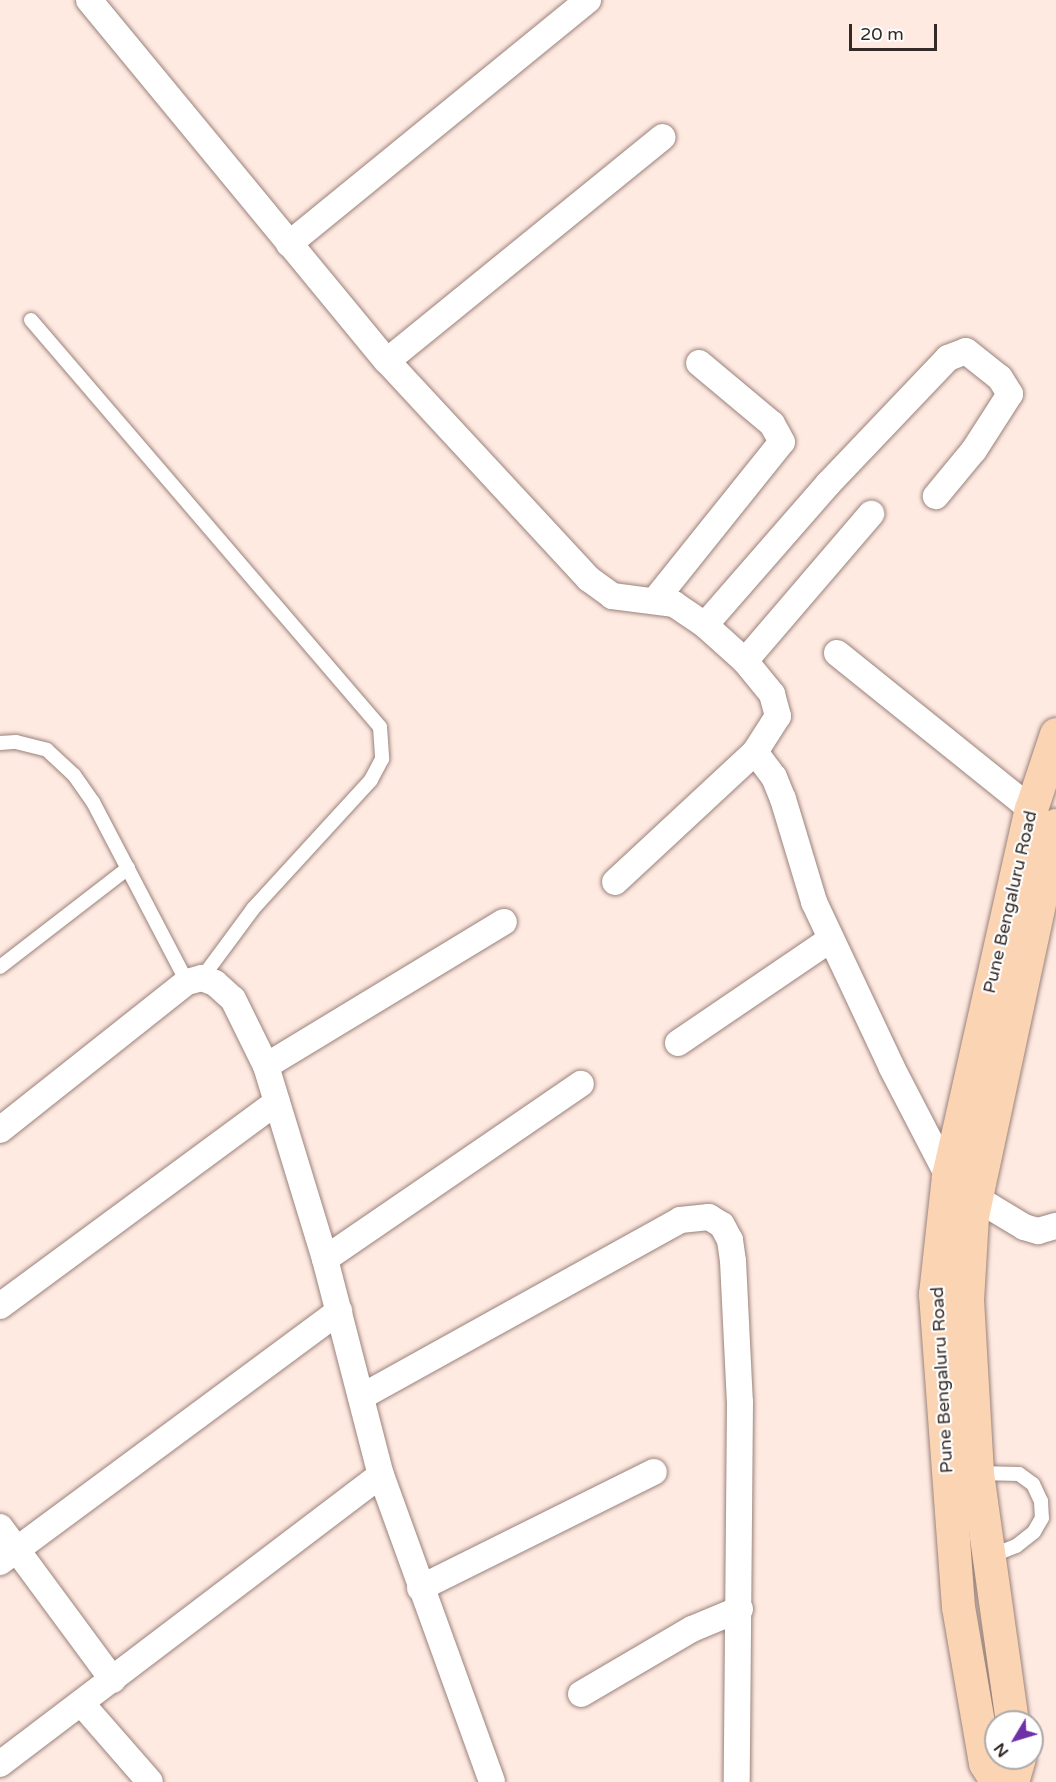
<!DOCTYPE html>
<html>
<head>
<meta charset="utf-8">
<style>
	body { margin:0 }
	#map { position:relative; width:1056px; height:1782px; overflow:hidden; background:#ffeae2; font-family:"Varela Round",sans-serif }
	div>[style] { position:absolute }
	.roads { filter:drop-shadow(0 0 2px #9a827a) drop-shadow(0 0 2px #9a827a) }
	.service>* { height:14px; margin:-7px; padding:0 7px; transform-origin:7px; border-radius:7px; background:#fff }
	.minor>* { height:26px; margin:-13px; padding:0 13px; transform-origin:13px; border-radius:13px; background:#fff }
	.primary>* { height:33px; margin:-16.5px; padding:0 16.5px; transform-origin:16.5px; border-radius:16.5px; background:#fbd4b4 }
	span { translate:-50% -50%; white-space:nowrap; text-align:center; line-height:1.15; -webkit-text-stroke:4.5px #fff; paint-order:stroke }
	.street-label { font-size:18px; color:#332a26 }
	.north { position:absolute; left:984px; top:1710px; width:60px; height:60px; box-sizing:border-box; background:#fff; border:2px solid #adaaa8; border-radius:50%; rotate:232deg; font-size:16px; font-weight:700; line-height:24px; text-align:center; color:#332a26 }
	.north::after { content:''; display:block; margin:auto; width:21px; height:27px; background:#6d30a6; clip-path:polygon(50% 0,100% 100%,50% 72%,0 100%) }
	.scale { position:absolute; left:849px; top:24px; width:88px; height:27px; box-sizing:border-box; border:3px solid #332a26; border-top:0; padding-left:8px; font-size:18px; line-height:21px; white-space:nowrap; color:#332a26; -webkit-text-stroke:4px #fff; paint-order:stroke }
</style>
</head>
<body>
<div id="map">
	<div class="roads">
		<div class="service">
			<i style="left:31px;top:320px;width:536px;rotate:49.39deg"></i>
			<i style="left:380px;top:727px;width:32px;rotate:86deg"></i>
			<i style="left:382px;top:759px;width:24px;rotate:118deg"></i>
			<i style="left:371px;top:780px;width:175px;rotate:132.5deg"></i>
			<i style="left:253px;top:909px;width:86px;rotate:126.5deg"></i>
			<i style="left:0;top:743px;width:16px;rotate:-4deg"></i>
			<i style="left:16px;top:742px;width:32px;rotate:14deg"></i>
			<i style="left:47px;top:750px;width:37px;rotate:43deg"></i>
			<i style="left:74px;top:775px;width:33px;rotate:55deg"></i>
			<i style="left:93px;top:802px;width:203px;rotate:62.4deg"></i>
			<i style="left:0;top:967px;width:162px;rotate:-37.7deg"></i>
			<i style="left:977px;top:1473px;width:42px;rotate:1.4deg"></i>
			<i style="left:1019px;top:1474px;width:17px;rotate:36deg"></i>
			<i style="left:1033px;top:1484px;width:19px;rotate:65deg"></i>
			<i style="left:1041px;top:1501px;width:17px;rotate:87deg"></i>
			<i style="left:1042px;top:1518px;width:16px;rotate:120deg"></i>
			<i style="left:1034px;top:1532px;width:23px;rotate:142deg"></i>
			<i style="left:1016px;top:1546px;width:29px;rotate:158deg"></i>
		</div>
		<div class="minor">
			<i style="left:89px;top:0;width:468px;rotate:50.5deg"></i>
			<i style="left:387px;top:361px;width:297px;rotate:47.2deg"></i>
			<i style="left:589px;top:579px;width:29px;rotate:36deg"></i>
			<i style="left:612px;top:596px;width:63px;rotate:7.4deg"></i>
			<i style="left:674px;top:604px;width:37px;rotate:34deg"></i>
			<i style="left:705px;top:625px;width:54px;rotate:42deg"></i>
			<i style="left:745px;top:661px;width:43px;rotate:50.7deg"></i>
			<i style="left:772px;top:694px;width:23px;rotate:75deg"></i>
			<i style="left:778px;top:716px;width:43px;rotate:122.6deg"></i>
			<i style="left:755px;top:752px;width:191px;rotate:137.1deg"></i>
			<i style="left:289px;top:244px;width:386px;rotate:-39.2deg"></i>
			<i style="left:387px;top:361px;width:355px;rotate:-39.1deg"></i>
			<i style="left:656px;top:599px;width:201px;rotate:-51.3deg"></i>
			<i style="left:782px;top:442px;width:21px;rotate:-119deg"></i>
			<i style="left:772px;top:424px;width:95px;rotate:-140.1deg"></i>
			<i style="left:705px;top:625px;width:187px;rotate:-48.9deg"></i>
			<i style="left:828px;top:484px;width:174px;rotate:-46.4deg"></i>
			<i style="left:948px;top:358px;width:19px;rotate:-21deg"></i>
			<i style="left:966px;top:351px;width:43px;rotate:38.5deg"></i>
			<i style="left:1000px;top:378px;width:19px;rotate:58deg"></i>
			<i style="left:1010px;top:394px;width:67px;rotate:122.7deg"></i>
			<i style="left:974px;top:450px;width:60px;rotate:129.6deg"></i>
			<i style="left:837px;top:653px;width:249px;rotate:38.8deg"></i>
			<i style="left:745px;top:661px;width:194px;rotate:-49.4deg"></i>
			<i style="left:755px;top:752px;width:31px;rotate:53deg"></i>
			<i style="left:774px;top:777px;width:24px;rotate:68deg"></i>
			<i style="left:783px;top:799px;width:108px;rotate:73.2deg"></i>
			<i style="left:814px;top:902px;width:183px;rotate:64.8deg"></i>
			<i style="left:892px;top:1068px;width:122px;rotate:62.6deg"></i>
			<i style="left:678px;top:1043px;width:185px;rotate:-34.2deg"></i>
			<i style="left:266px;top:1066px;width:278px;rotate:-31.2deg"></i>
			<i style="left:0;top:1130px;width:238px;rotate:-38.4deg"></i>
			<i style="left:187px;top:982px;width:16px;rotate:-15deg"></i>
			<i style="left:202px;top:978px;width:14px;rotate:21deg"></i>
			<i style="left:215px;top:983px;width:24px;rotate:42deg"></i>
			<i style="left:233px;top:999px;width:75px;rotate:63.8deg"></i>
			<i style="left:266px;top:1066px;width:202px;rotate:73deg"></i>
			<i style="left:325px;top:1259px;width:223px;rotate:75.5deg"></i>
			<i style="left:381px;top:1475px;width:326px;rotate:70.1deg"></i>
			<i style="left:976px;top:1198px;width:56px;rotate:31.1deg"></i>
			<i style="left:1024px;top:1227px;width:15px;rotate:16deg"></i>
			<i style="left:1038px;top:1231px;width:19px;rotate:-16deg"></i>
			<i style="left:325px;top:1259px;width:310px;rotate:-34.4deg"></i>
			<i style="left:0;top:1306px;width:344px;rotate:-36.4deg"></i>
			<i style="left:361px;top:1397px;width:365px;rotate:-29deg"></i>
			<i style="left:680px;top:1220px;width:29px;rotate:-6deg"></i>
			<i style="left:709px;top:1217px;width:15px;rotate:32deg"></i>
			<i style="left:722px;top:1225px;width:17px;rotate:62deg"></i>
			<i style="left:730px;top:1240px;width:21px;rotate:82deg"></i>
			<i style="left:733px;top:1261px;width:141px;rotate:87.2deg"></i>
			<i style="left:740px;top:1402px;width:380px;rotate:90.5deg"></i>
			<i style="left:0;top:1527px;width:190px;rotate:53.6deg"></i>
			<i style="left:0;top:1562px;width:422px;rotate:-36.5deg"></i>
			<i style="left:420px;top:1588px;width:261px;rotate:-26.4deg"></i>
			<i style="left:581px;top:1694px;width:129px;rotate:-30.4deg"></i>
			<i style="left:692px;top:1629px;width:52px;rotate:-22.6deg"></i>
			<i style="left:82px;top:1704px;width:103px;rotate:48.9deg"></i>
			<i style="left:0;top:1764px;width:478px;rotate:-37.2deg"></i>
		</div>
		<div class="primary">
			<i style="left:1012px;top:1722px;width:251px;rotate:-98deg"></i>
			<i style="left:977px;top:1473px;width:173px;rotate:-93.3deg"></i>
			<i style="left:967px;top:1300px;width:84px;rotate:-86.6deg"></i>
			<i style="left:972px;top:1216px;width:400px;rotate:-77.9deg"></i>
			<i style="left:997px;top:1782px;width:22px;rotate:-122deg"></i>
			<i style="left:985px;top:1763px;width:158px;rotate:-99.8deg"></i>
			<i style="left:958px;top:1607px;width:314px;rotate:-94.2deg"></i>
			<i style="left:935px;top:1294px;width:119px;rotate:-83.7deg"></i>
			<i style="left:948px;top:1176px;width:376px;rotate:-77.3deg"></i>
			<i style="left:1031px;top:809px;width:79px;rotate:-71.6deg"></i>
			<i style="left:1012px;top:1782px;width:25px;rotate:-74deg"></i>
		</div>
	</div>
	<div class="street-label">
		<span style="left:1010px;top:902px;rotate:-77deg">Pune Bengaluru Road</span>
		<span style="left:942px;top:1380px;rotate:-93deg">Pune Bengaluru Road</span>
	</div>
	<div class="north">N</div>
	<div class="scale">20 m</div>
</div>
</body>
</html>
